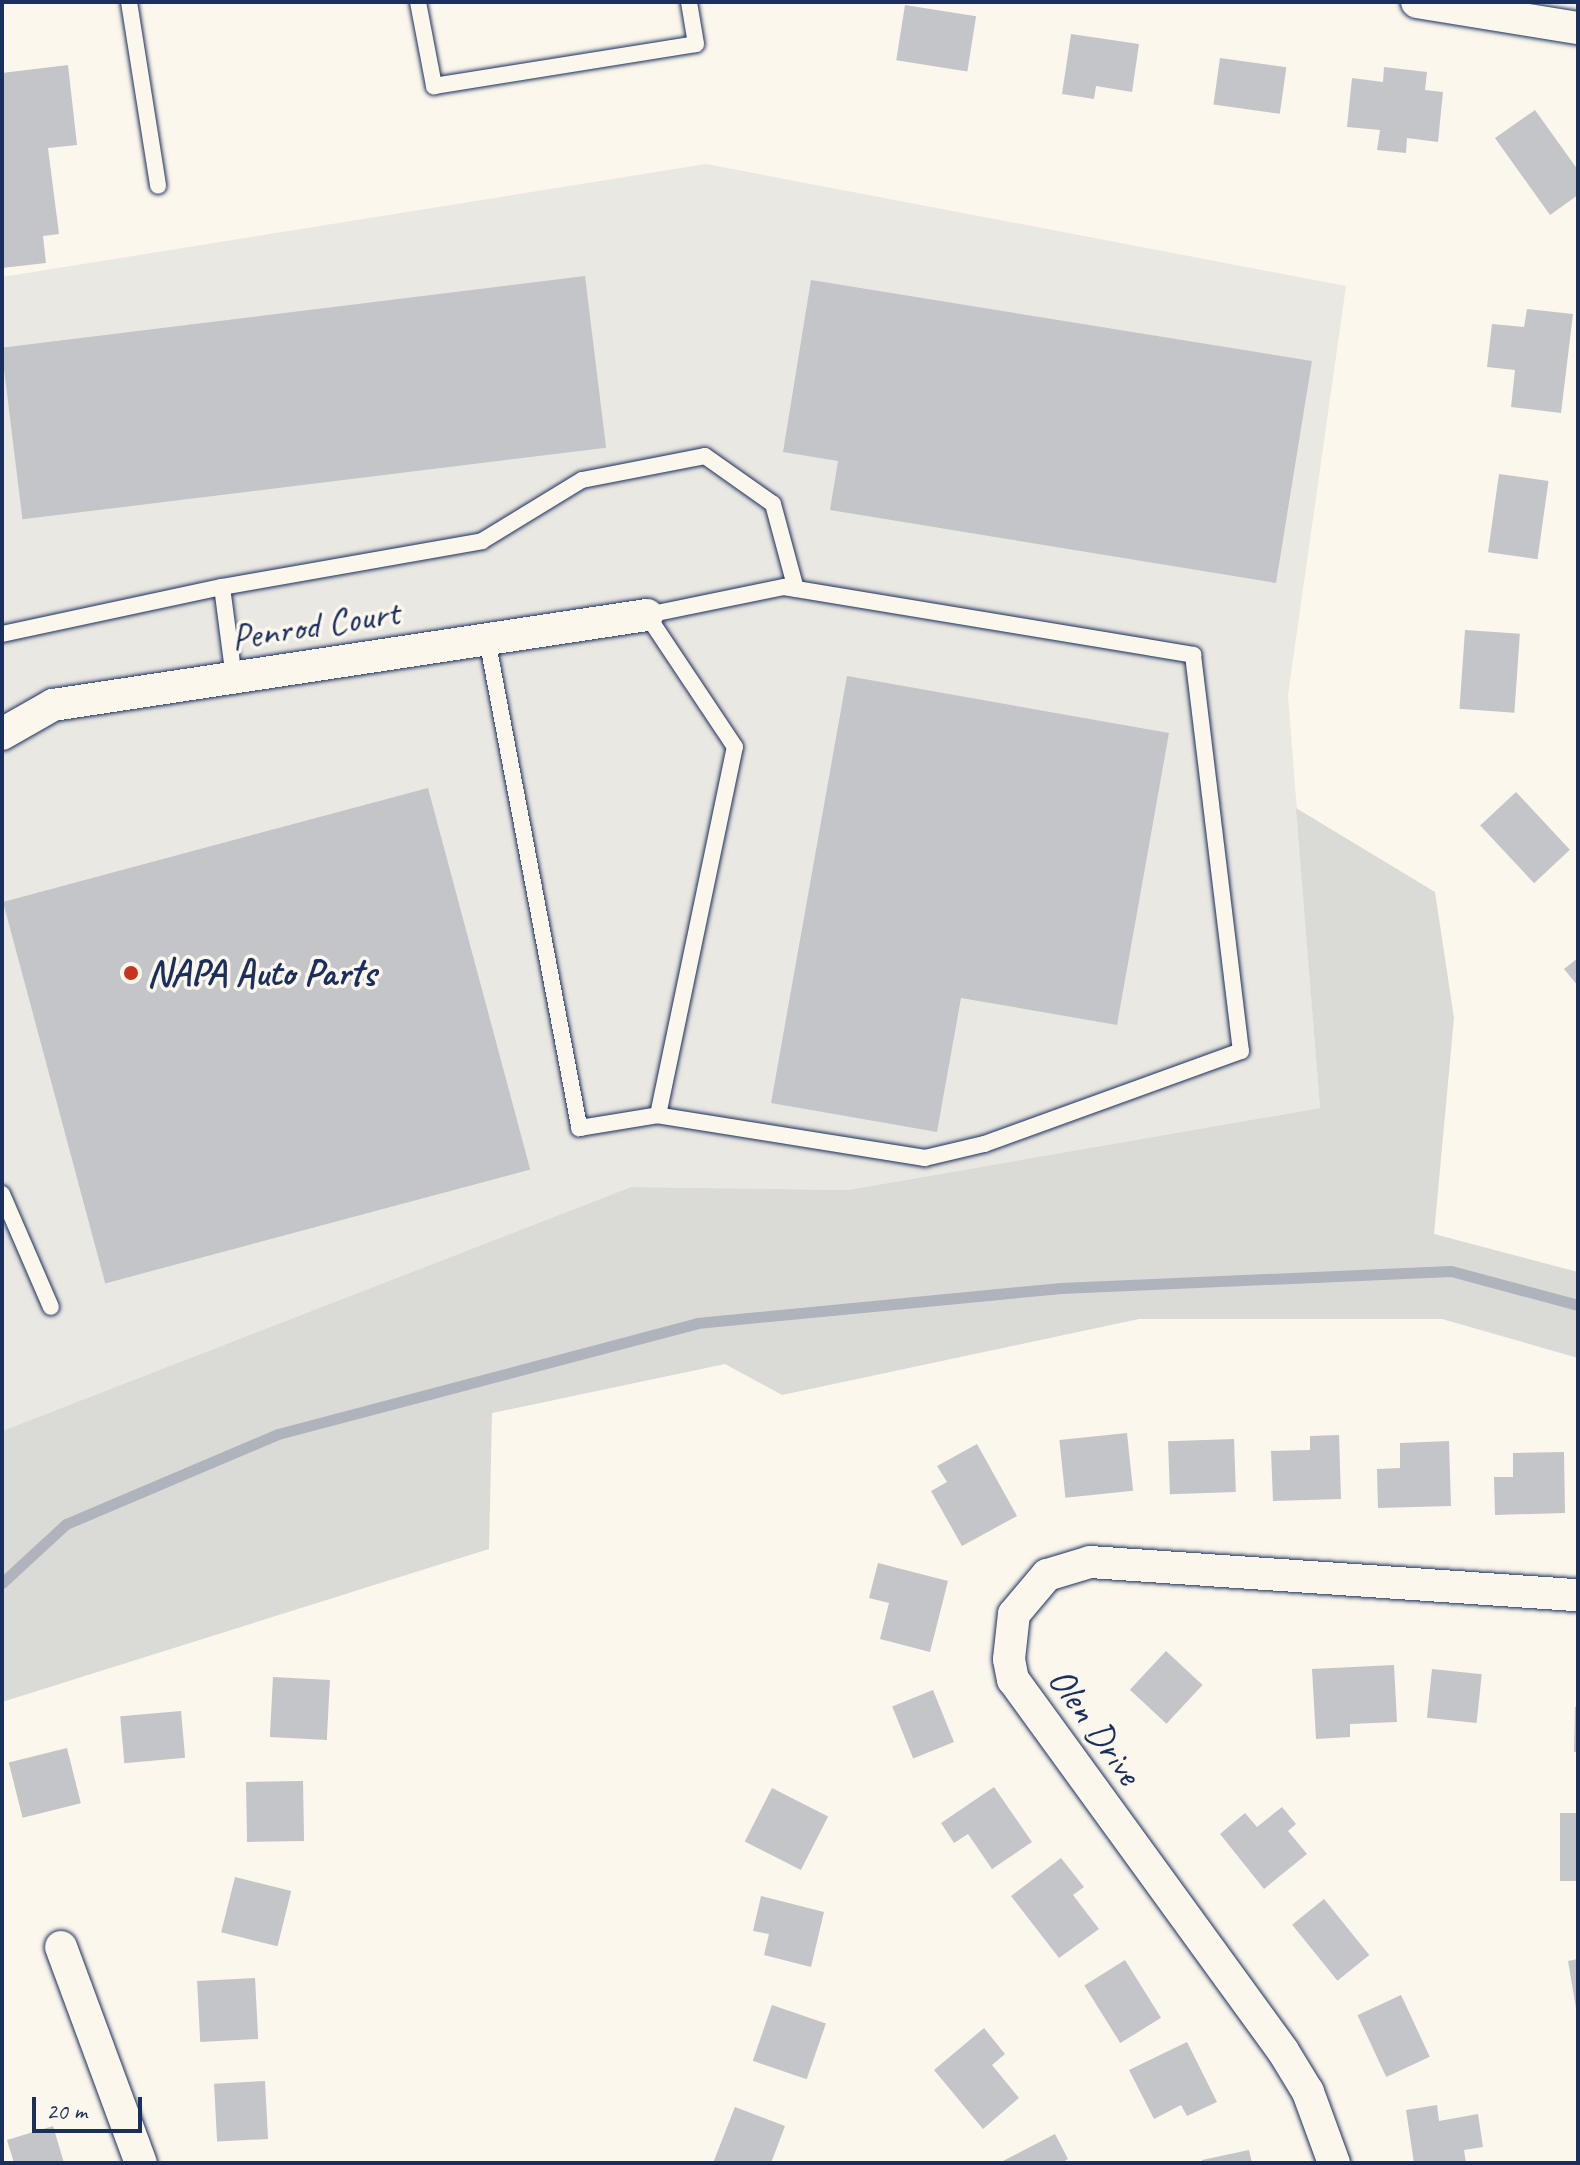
<!DOCTYPE html>
<html>
<head>
<meta charset="utf-8">
<style>
	body { margin:0 }
	#map { position:relative; width:1580px; height:2165px; overflow:hidden; background:#fbf7ec; font-family:Caveat,sans-serif }
	div>[style] { position:absolute }
	.built>* { inset:0; background:#eae8e2 }
	.green>* { inset:0; background:#dadad7 }
	.stream>* { height:11px; margin:-5.5px; padding:0 5.5px; transform-origin:5.5px; border-radius:5.5px; background:#afb3bb }
	.building>* { inset:0; background:#c3c5c9; transform-origin:0 0 }
	.roads { filter:drop-shadow(0 0 2px #1b2f5e) drop-shadow(0 0 2px #1b2f5e) }
	.service>* { height:16px; margin:-8px; padding:0 8px; transform-origin:8px; border-radius:8px; background:#fbf7ec }
	.minor>* { height:32px; margin:-16px; padding:0 16px; transform-origin:16px; border-radius:16px; background:#fbf7ec }
	.dots>* { width:22px; height:22px; translate:-50% -50%; box-sizing:border-box; border:4px solid #fbf7ec; border-radius:50% }
	span { translate:-50% -50%; white-space:nowrap; text-align:center; line-height:1.15; -webkit-text-stroke:7px #fbf7ec; paint-order:stroke }
	.street-label { font-size:38px; color:#1b2f5e }
	.poi-label { font-size:38px; color:#1b2f5e; font-weight:700 }
	.left { translate:0 -50%; text-align:left }
	.frame { position:absolute; inset:0; border:4px solid #1b2f5e; pointer-events:none }
	.scale { position:absolute; left:32px; top:2097px; width:110px; height:36px; box-sizing:border-box; border:4px solid #1b2f5e; border-top:0; padding-left:10px; font-size:24px; line-height:28px; white-space:nowrap; color:#1b2f5e; -webkit-text-stroke:6px #fbf7ec; paint-order:stroke }
</style>
</head>
<body>
<div id="map">
	<div class="built">
		<i style="clip-path:polygon(706px 164px,1346px 286px,1288px 695px,1320px 1108px,848px 1190px,631px 1187px,2px 1431px,2px 277px)"></i>
	</div>
	<div class="green">
		<i style="clip-path:polygon(1296px 808px,1435px 892px,1454px 1018px,1434px 1234px,1578px 1272px,1578px 1358px,1442px 1319px,1139px 1319px,782px 1395px,725px 1364px,492px 1413px,489px 1549px,2px 1702px,2px 1431px,631px 1187px,848px 1190px,1320px 1108px)"></i>
	</div>
	<div class="stream">
		<i style="left:2px;top:1583px;width:87px;rotate:-42.7deg"></i>
		<i style="left:66px;top:1524px;width:230px;rotate:-23deg"></i>
		<i style="left:278px;top:1434px;width:433px;rotate:-14.8deg"></i>
		<i style="left:697px;top:1323px;width:366px;rotate:-5.5deg"></i>
		<i style="left:1061px;top:1288px;width:390px;rotate:-2.5deg"></i>
		<i style="left:1451px;top:1271px;width:131px;rotate:15deg"></i>
	</div>
	<div class="building">
		<i style="left:905px;top:5px;width:72px;height:56px;rotate:9deg"></i>
		<i style="clip-path:polygon(1071px 34px,1139px 44px,1132px 92px,1096px 86px,1094px 99px,1062px 94px)"></i>
		<i style="left:1220px;top:58px;width:67px;height:47px;rotate:8deg"></i>
		<i style="clip-path:polygon(68px 65px,77px 145px,48px 148px,59px 234px,43px 236px,46px 263px,2px 268px,2px 73px)"></i>
		<i style="clip-path:polygon(1384px 67px,1427px 72px,1425px 90px,1443px 92px,1438px 142px,1407px 138px,1406px 153px,1377px 150px,1380px 130px,1347px 127px,1352px 78px,1383px 82px)"></i>
		<i style="clip-path:polygon(1535px 110px,1578px 170px,1578px 195px,1550px 215px,1495px 138px)"></i>
		<i style="left:585px;top:276px;width:173px;height:588px;rotate:83deg"></i>
		<i style="clip-path:polygon(811px 280px,1312px 361px,1276px 583px,830px 510px,838px 461px,783px 452px)"></i>
		<i style="clip-path:polygon(1527px 309px,1573px 314px,1561px 413px,1511px 407px,1515px 370px,1487px 367px,1492px 324px,1524px 327px)"></i>
		<i style="left:1499px;top:474px;width:50px;height:79px;rotate:8deg"></i>
		<i style="left:1465px;top:630px;width:55px;height:79px;rotate:4deg"></i>
		<i style="clip-path:polygon(847px 676px,1169px 733px,1117px 1025px,961px 998px,937px 1132px,771px 1103px)"></i>
		<i style="left:428px;top:788px;width:395px;height:440px;rotate:75deg"></i>
		<i style="left:1516px;top:792px;width:79px;height:49px;rotate:47deg"></i>
		<i style="clip-path:polygon(1578px 958px,1578px 986px,1564px 969px)"></i>
		<i style="left:1127px;top:1433px;width:58px;height:68px;rotate:84deg"></i>
		<i style="clip-path:polygon(1339px 1435px,1341px 1499px,1273px 1501px,1271px 1451px,1310px 1450px,1310px 1436px)"></i>
		<i style="left:1234px;top:1439px;width:53px;height:66px;rotate:88deg"></i>
		<i style="clip-path:polygon(1449px 1441px,1451px 1506px,1378px 1508px,1377px 1469px,1400px 1468px,1400px 1443px)"></i>
		<i style="clip-path:polygon(977px 1444px,1017px 1516px,962px 1546px,931px 1491px,947px 1482px,937px 1466px)"></i>
		<i style="clip-path:polygon(1564px 1452px,1565px 1513px,1495px 1515px,1494px 1477px,1513px 1477px,1513px 1453px)"></i>
		<i style="clip-path:polygon(878px 1563px,948px 1581px,930px 1652px,880px 1639px,889px 1603px,869px 1598px)"></i>
		<i style="left:1166px;top:1651px;width:50px;height:53px;rotate:43deg"></i>
		<i style="clip-path:polygon(1394px 1665px,1397px 1722px,1350px 1724px,1350px 1737px,1316px 1739px,1312px 1669px)"></i>
		<i style="left:1432px;top:1669px;width:50px;height:49px;rotate:6deg"></i>
		<i style="left:273px;top:1677px;width:57px;height:60px;rotate:3deg"></i>
		<i style="left:933px;top:1690px;width:56px;height:44px;rotate:68deg"></i>
		<i style="clip-path:polygon(1575px 1707px,1578px 1707px,1578px 1752px,1574px 1752px)"></i>
		<i style="left:181px;top:1711px;width:47px;height:61px;rotate:85deg"></i>
		<i style="left:67px;top:1748px;width:57px;height:60px;rotate:76deg"></i>
		<i style="left:303px;top:1781px;width:60px;height:57px;rotate:89deg"></i>
		<i style="clip-path:polygon(994px 1787px,1032px 1842px,992px 1869px,968px 1834px,954px 1843px,941px 1823px)"></i>
		<i style="left:772px;top:1788px;width:63px;height:60px;rotate:27deg"></i>
		<i style="clip-path:polygon(1282px 1807px,1296px 1824px,1288px 1831px,1307px 1854px,1264px 1889px,1220px 1834px,1245px 1813px,1257px 1827px)"></i>
		<i style="left:1560px;top:1813px;width:18px;height:68px"></i>
		<i style="clip-path:polygon(1061px 1858px,1084px 1887px,1073px 1895px,1099px 1929px,1059px 1958px,1011px 1896px)"></i>
		<i style="left:235px;top:1877px;width:58px;height:57px;rotate:14deg"></i>
		<i style="clip-path:polygon(761px 1896px,824px 1912px,811px 1967px,764px 1955px,769px 1934px,753px 1931px)"></i>
		<i style="left:1324px;top:1899px;width:72px;height:41px;rotate:51deg"></i>
		<i style="clip-path:polygon(1578px 1959px,1578px 2008px,1576px 2008px,1568px 1961px)"></i>
		<i style="left:1125px;top:1960px;width:68px;height:48px;rotate:58deg"></i>
		<i style="left:255px;top:1978px;width:61px;height:58px;rotate:87deg"></i>
		<i style="left:1401px;top:1995px;width:68px;height:48px;rotate:65deg"></i>
		<i style="left:772px;top:2005px;width:57px;height:59px;rotate:19deg"></i>
		<i style="clip-path:polygon(984px 2028px,1005px 2054px,992px 2065px,1019px 2098px,983px 2129px,934px 2070px)"></i>
		<i style="clip-path:polygon(1187px 2042px,1217px 2102px,1187px 2116px,1181px 2105px,1154px 2119px,1129px 2070px)"></i>
		<i style="left:265px;top:2081px;width:58px;height:51px;rotate:87deg"></i>
		<i style="clip-path:polygon(1437px 2105px,1439px 2121px,1478px 2114px,1483px 2147px,1464px 2150px,1466px 2163px,1414px 2163px,1406px 2110px)"></i>
		<i style="clip-path:polygon(735px 2107px,785px 2126px,771px 2163px,713px 2163px)"></i>
		<i style="clip-path:polygon(53px 2126px,64px 2163px,14px 2163px,7px 2140px)"></i>
		<i style="clip-path:polygon(1055px 2134px,1068px 2159px,1061px 2163px,999px 2163px)"></i>
		<i style="clip-path:polygon(1249px 2150px,1252px 2163px,1203px 2163px,1202px 2160px)"></i>
	</div>
	<div class="roads">
		<div class="service">
			<i style="left:129px;top:2px;width:186px;rotate:81deg"></i>
			<i style="left:418px;top:2px;width:86px;rotate:79.2deg"></i>
			<i style="left:434px;top:86px;width:265px;rotate:-9.1deg"></i>
			<i style="left:696px;top:44px;width:43px;rotate:-99.5deg"></i>
			<i style="left:222px;top:587px;width:264px;rotate:-10deg"></i>
			<i style="left:482px;top:541px;width:117px;rotate:-31.4deg"></i>
			<i style="left:582px;top:480px;width:125px;rotate:-11deg"></i>
			<i style="left:705px;top:456px;width:83px;rotate:35.2deg"></i>
			<i style="left:773px;top:504px;width:88px;rotate:74.9deg"></i>
			<i style="left:2px;top:634px;width:225px;rotate:-12.1deg"></i>
			<i style="left:222px;top:587px;width:92px;rotate:82.5deg"></i>
			<i style="left:487px;top:639px;width:498px;rotate:79.3deg"></i>
			<i style="left:579px;top:1128px;width:80px;rotate:-9.3deg"></i>
			<i style="left:658px;top:1115px;width:376px;rotate:-78.2deg"></i>
			<i style="left:735px;top:747px;width:159px;rotate:-123.7deg"></i>
			<i style="left:647px;top:615px;width:140px;rotate:-11.6deg"></i>
			<i style="left:784px;top:587px;width:415px;rotate:9.4deg"></i>
			<i style="left:1193px;top:655px;width:399px;rotate:83.1deg"></i>
			<i style="left:1241px;top:1051px;width:273px;rotate:160.1deg"></i>
			<i style="left:984px;top:1144px;width:61px;rotate:166.7deg"></i>
			<i style="left:925px;top:1158px;width:270px;rotate:-170.9deg"></i>
			<i style="left:2px;top:1194px;width:123px;rotate:66.6deg"></i>
		</div>
		<div class="minor">
			<i style="left:1417px;top:2px;width:163px;rotate:9.2deg"></i>
			<i style="left:2px;top:734px;width:59px;rotate:-29.6deg"></i>
			<i style="left:53px;top:705px;width:601px;rotate:-8.62deg"></i>
			<i style="left:61px;top:1947px;width:230px;rotate:69.7deg"></i>
			<i style="left:1334px;top:2163px;width:76px;rotate:-110.1deg"></i>
			<i style="left:1308px;top:2092px;width:48px;rotate:-121.4deg"></i>
			<i style="left:1283px;top:2051px;width:459px;rotate:-126deg"></i>
			<i style="left:1013px;top:1680px;width:21px;rotate:-101deg"></i>
			<i style="left:1009px;top:1659px;width:45px;rotate:-83.7deg"></i>
			<i style="left:1014px;top:1614px;width:51px;rotate:-49.8deg"></i>
			<i style="left:1047px;top:1575px;width:45px;rotate:-16.8deg"></i>
			<i style="left:1090px;top:1562px;width:489px;rotate:3.9deg"></i>
		</div>
	</div>
	<div class="dots">
		<i style="left:131px;top:973px;background:#c8321e"></i>
	</div>
	<div class="street-label">
		<span style="left:315px;top:625px;rotate:-9deg">Penrod Court</span>
		<span style="left:1095px;top:1726px;rotate:55deg">Olen Drive</span>
	</div>
	<div class="poi-label">
		<span class="left" style="left:147px;top:973px">NAPA Auto Parts</span>
	</div>
	<div class="frame"></div>
	<div class="scale">20 m</div>
</div>
</body>
</html>
